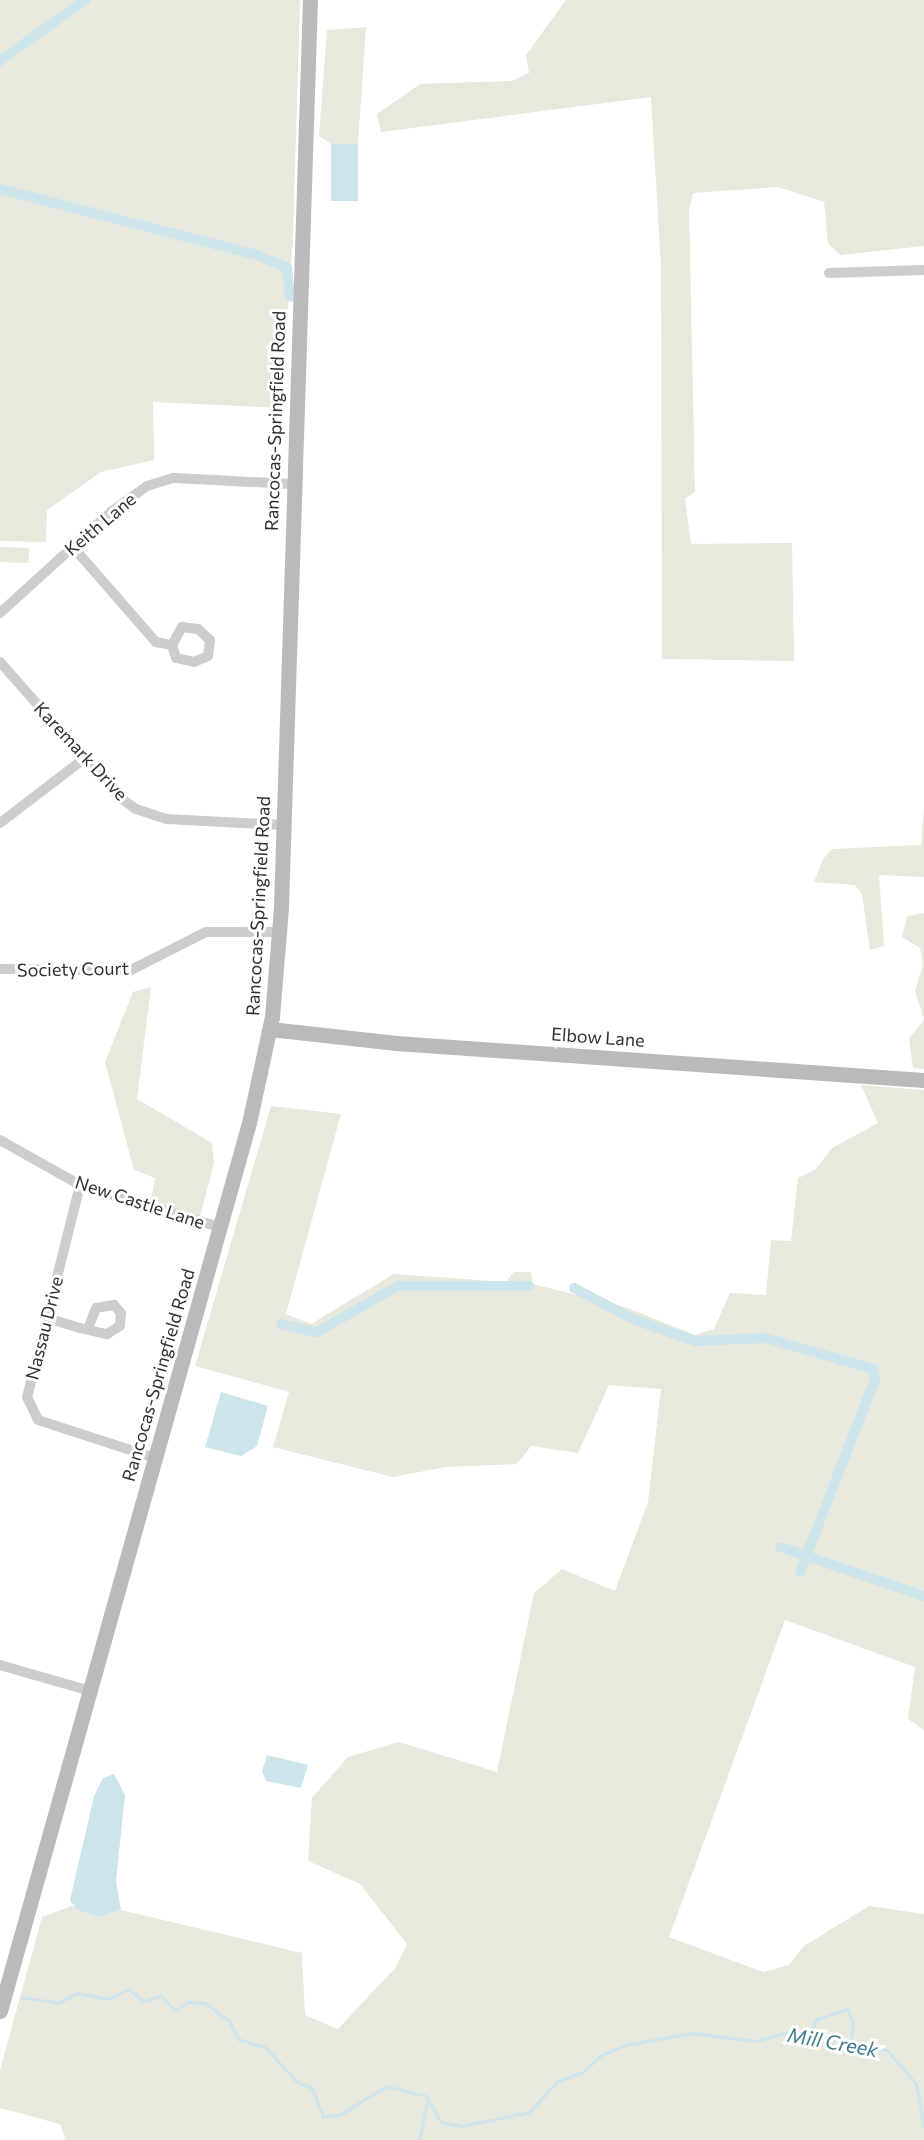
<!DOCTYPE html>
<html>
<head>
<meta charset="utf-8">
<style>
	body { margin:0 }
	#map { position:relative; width:924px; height:2140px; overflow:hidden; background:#fff; font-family:Commissioner,sans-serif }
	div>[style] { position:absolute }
	.green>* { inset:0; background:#e6e9dc; transform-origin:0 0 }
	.water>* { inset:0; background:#cce5ec; transform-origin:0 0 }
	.stream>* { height:3px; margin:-1.5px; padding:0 1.5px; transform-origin:1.5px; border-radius:1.5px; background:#cce5ec }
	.canal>* { height:10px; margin:-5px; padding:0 5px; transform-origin:5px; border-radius:5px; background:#cce5ec }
	.street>* { height:10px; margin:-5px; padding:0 5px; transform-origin:5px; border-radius:5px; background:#cdcdcd }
	.secondary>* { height:15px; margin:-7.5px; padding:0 7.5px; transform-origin:7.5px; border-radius:7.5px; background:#bababa }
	span { translate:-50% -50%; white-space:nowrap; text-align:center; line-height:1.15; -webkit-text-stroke:6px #fff; paint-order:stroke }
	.street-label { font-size:18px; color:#303030 }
	.water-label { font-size:20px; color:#3e7a8a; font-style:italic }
</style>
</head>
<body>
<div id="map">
	<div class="green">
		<i style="clip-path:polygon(0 0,300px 0,293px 237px,281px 408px,153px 402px,154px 460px,101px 472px,47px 510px,46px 542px,0 541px)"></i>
		<i style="clip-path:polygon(566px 0,924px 0,924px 246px,840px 255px,828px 243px,824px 202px,778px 187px,693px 193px,689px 210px,695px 492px,685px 498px,691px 544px,792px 543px,794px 661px,662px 659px,661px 267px,651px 97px,381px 132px,377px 114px,420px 84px,512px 81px,529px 73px,526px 55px)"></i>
		<i style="clip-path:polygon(366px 27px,358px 144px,331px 144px,319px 136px,327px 30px)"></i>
		<i style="left:0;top:547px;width:29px;height:15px;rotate:2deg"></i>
		<i style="clip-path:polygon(924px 808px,924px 877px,879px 875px,884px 946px,870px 950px,862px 894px,855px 885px,814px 882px,823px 859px,832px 849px,921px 845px)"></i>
		<i style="clip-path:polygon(924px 913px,924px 1069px,913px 1068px,909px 1039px,924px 1019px,915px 991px,923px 964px,920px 948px,902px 937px,907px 916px)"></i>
		<i style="clip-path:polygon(151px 987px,137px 1099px,212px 1143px,214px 1163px,199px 1220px,150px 1206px,155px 1178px,134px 1170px,105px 1062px,133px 992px)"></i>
		<i style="clip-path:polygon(861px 1085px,924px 1090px,924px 1730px,908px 1719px,915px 1667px,785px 1620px,669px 1937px,763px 1972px,789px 1965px,804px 1946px,869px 1906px,924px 1914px,924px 2140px,66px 2140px,60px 2124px,0 2108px,0 2070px,42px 1917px,72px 1906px,98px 1917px,121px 1910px,302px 1953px,305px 2015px,338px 2029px,395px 1968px,407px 1944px,360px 1884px,308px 1861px,312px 1798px,348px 1757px,399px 1742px,497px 1772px,534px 1593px,562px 1569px,615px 1591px,648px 1502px,661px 1389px,609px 1385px,578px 1453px,531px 1446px,517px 1464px,446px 1467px,393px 1477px,273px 1447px,289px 1392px,195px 1366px,271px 1106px,341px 1114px,286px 1314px,311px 1324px,394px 1274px,506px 1282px,514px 1272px,531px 1272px,533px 1284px,625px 1307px,695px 1335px,714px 1329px,730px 1293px,766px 1295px,771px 1240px,791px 1241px,798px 1178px,815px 1170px,832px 1148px,878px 1123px)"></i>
	</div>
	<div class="water">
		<i style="left:331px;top:144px;width:27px;height:57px"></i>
		<i style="clip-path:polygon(221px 1392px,268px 1406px,257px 1446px,241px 1456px,205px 1447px)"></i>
		<i style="clip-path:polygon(267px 1755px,308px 1765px,301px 1788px,266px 1781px,262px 1771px)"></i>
		<i style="clip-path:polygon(114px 1774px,125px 1795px,116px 1881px,121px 1910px,98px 1917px,76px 1909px,70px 1900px,94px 1796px,103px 1778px)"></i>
	</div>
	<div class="stream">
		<i style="left:21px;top:1997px;width:37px;rotate:9deg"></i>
		<i style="left:58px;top:2003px;width:21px;rotate:-28deg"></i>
		<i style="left:77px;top:1993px;width:31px;rotate:11deg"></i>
		<i style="left:107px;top:1999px;width:23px;rotate:-25deg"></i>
		<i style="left:128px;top:1989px;width:20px;rotate:37deg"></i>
		<i style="left:144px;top:2001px;width:18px;rotate:-16deg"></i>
		<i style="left:161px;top:1996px;width:20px;rotate:45deg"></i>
		<i style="left:175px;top:2010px;width:15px;rotate:-32deg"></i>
		<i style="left:188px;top:2002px;width:17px;rotate:3deg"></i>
		<i style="left:205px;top:2003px;width:31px;rotate:37deg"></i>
		<i style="left:230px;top:2022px;width:19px;rotate:65deg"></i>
		<i style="left:238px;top:2039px;width:28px;rotate:17deg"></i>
		<i style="left:265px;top:2047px;width:47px;rotate:47.6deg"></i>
		<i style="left:297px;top:2082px;width:16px;rotate:22deg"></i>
		<i style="left:312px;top:2088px;width:31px;rotate:69deg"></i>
		<i style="left:323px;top:2117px;width:18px;rotate:-9deg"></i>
		<i style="left:341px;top:2114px;width:53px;rotate:-31.9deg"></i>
		<i style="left:386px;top:2086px;width:41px;rotate:14deg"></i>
		<i style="left:426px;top:2096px;width:30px;rotate:60deg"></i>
		<i style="left:441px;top:2122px;width:20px;rotate:11deg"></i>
		<i style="left:461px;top:2126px;width:69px;rotate:-11.6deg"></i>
		<i style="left:529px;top:2112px;width:42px;rotate:-46.9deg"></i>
		<i style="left:558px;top:2081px;width:27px;rotate:-20deg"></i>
		<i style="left:583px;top:2072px;width:23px;rotate:-43deg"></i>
		<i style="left:600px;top:2056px;width:27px;rotate:-24deg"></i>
		<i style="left:625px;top:2045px;width:68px;rotate:-10.2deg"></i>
		<i style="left:692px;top:2033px;width:64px;rotate:7.1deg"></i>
		<i style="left:756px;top:2041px;width:35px;rotate:-16deg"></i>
		<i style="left:790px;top:2031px;width:39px;rotate:19deg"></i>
		<i style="left:827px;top:2044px;width:60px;rotate:5.7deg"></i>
		<i style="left:887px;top:2050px;width:45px;rotate:49.5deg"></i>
		<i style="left:916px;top:2084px;width:44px;rotate:79.5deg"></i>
		<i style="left:808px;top:2038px;width:21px;rotate:-65deg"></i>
		<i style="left:817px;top:2019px;width:32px;rotate:-18deg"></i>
		<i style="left:847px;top:2009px;width:14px;rotate:65deg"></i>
		<i style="left:853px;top:2022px;width:23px;rotate:97deg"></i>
		<i style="left:419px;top:2140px;width:43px;rotate:-77.9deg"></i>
	</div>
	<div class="canal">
		<i style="left:0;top:61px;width:105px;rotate:-35.7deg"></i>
		<i style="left:0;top:189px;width:265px;rotate:14.4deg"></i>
		<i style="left:257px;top:255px;width:33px;rotate:23deg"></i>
		<i style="left:287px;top:268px;width:29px;rotate:84deg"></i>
		<i style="left:574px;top:1288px;width:69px;rotate:27.7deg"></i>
		<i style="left:635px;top:1320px;width:64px;rotate:19.3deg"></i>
		<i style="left:695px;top:1341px;width:70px;rotate:-2.5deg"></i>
		<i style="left:765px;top:1338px;width:112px;rotate:16deg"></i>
		<i style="left:873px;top:1369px;width:10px;rotate:79deg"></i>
		<i style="left:875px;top:1379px;width:207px;rotate:111.2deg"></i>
		<i style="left:281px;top:1324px;width:37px;rotate:13deg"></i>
		<i style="left:317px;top:1332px;width:93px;rotate:-29.6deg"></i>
		<i style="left:398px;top:1286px;width:131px"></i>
		<i style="left:780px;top:1547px;width:152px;rotate:18.8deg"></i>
	</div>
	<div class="street">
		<i style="left:829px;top:273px;width:95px;rotate:-1.8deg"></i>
		<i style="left:73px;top:547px;width:126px;rotate:48.9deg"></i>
		<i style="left:156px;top:642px;width:16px;rotate:11deg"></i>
		<i style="left:172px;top:645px;width:21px;rotate:-61deg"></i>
		<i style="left:182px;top:627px;width:16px;rotate:7deg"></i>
		<i style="left:198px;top:629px;width:16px;rotate:43deg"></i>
		<i style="left:210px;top:640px;width:16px;rotate:97deg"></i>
		<i style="left:208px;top:656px;width:15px;rotate:157deg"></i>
		<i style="left:194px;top:662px;width:18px;rotate:-167deg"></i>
		<i style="left:176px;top:658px;width:14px;rotate:-107deg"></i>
		<i style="left:0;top:613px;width:151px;rotate:-42.3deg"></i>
		<i style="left:112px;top:511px;width:43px;rotate:-35.5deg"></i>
		<i style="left:147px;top:486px;width:28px;rotate:-17deg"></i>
		<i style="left:174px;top:478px;width:118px;rotate:2.9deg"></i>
		<i style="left:0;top:662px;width:179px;rotate:48.6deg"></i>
		<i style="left:118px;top:796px;width:22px;rotate:36deg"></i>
		<i style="left:136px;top:809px;width:33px;rotate:18deg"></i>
		<i style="left:167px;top:819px;width:116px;rotate:3deg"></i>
		<i style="left:0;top:823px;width:107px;rotate:-37.4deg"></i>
		<i style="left:0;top:969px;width:131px;rotate:0.4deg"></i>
		<i style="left:131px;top:970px;width:84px;rotate:-26.9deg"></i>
		<i style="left:206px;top:932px;width:73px"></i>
		<i style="left:0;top:1140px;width:92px;rotate:29.4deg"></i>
		<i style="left:80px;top:1185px;width:145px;rotate:16.8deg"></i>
		<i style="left:80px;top:1185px;width:219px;rotate:104deg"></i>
		<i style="left:27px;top:1397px;width:25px;rotate:64deg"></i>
		<i style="left:38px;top:1420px;width:123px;rotate:18deg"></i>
		<i style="left:47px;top:1318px;width:34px;rotate:17deg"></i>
		<i style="left:80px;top:1328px;width:28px;rotate:13deg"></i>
		<i style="left:107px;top:1334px;width:15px;rotate:-32deg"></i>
		<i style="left:120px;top:1326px;width:13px;rotate:-86deg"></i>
		<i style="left:121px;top:1313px;width:11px;rotate:-131deg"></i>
		<i style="left:114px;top:1305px;width:18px;rotate:171deg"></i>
		<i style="left:96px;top:1308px;width:22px;rotate:111deg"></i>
		<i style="left:0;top:1665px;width:94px;rotate:16.1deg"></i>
	</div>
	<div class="secondary">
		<i style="left:270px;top:1029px;width:127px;rotate:6.3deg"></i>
		<i style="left:396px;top:1043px;width:529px;rotate:4.01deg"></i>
		<i style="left:0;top:2011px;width:922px;rotate:-74.34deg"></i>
		<i style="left:249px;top:1123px;width:108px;rotate:-77.8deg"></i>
		<i style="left:272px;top:1017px;width:110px;rotate:-85.3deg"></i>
		<i style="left:281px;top:907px;width:907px;rotate:-88.17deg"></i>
	</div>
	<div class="street-label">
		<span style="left:275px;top:421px;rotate:-88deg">Rancocas-Springfield Road</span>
		<span style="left:100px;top:524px;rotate:-40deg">Keith Lane</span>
		<span style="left:81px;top:751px;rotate:47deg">Karemark Drive</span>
		<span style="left:258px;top:906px;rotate:-87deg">Rancocas-Springfield Road</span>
		<span style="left:73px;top:969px;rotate:-1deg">Society Court</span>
		<span style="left:598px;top:1037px;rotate:4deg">Elbow Lane</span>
		<span style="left:140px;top:1202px;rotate:18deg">New Castle Lane</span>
		<span style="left:44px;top:1328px;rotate:-76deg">Nassau Drive</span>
		<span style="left:158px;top:1375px;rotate:-74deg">Rancocas-Springfield Road</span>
	</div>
	<div class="water-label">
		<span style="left:833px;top:2042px;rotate:10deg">Mill Creek</span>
	</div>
</div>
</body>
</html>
